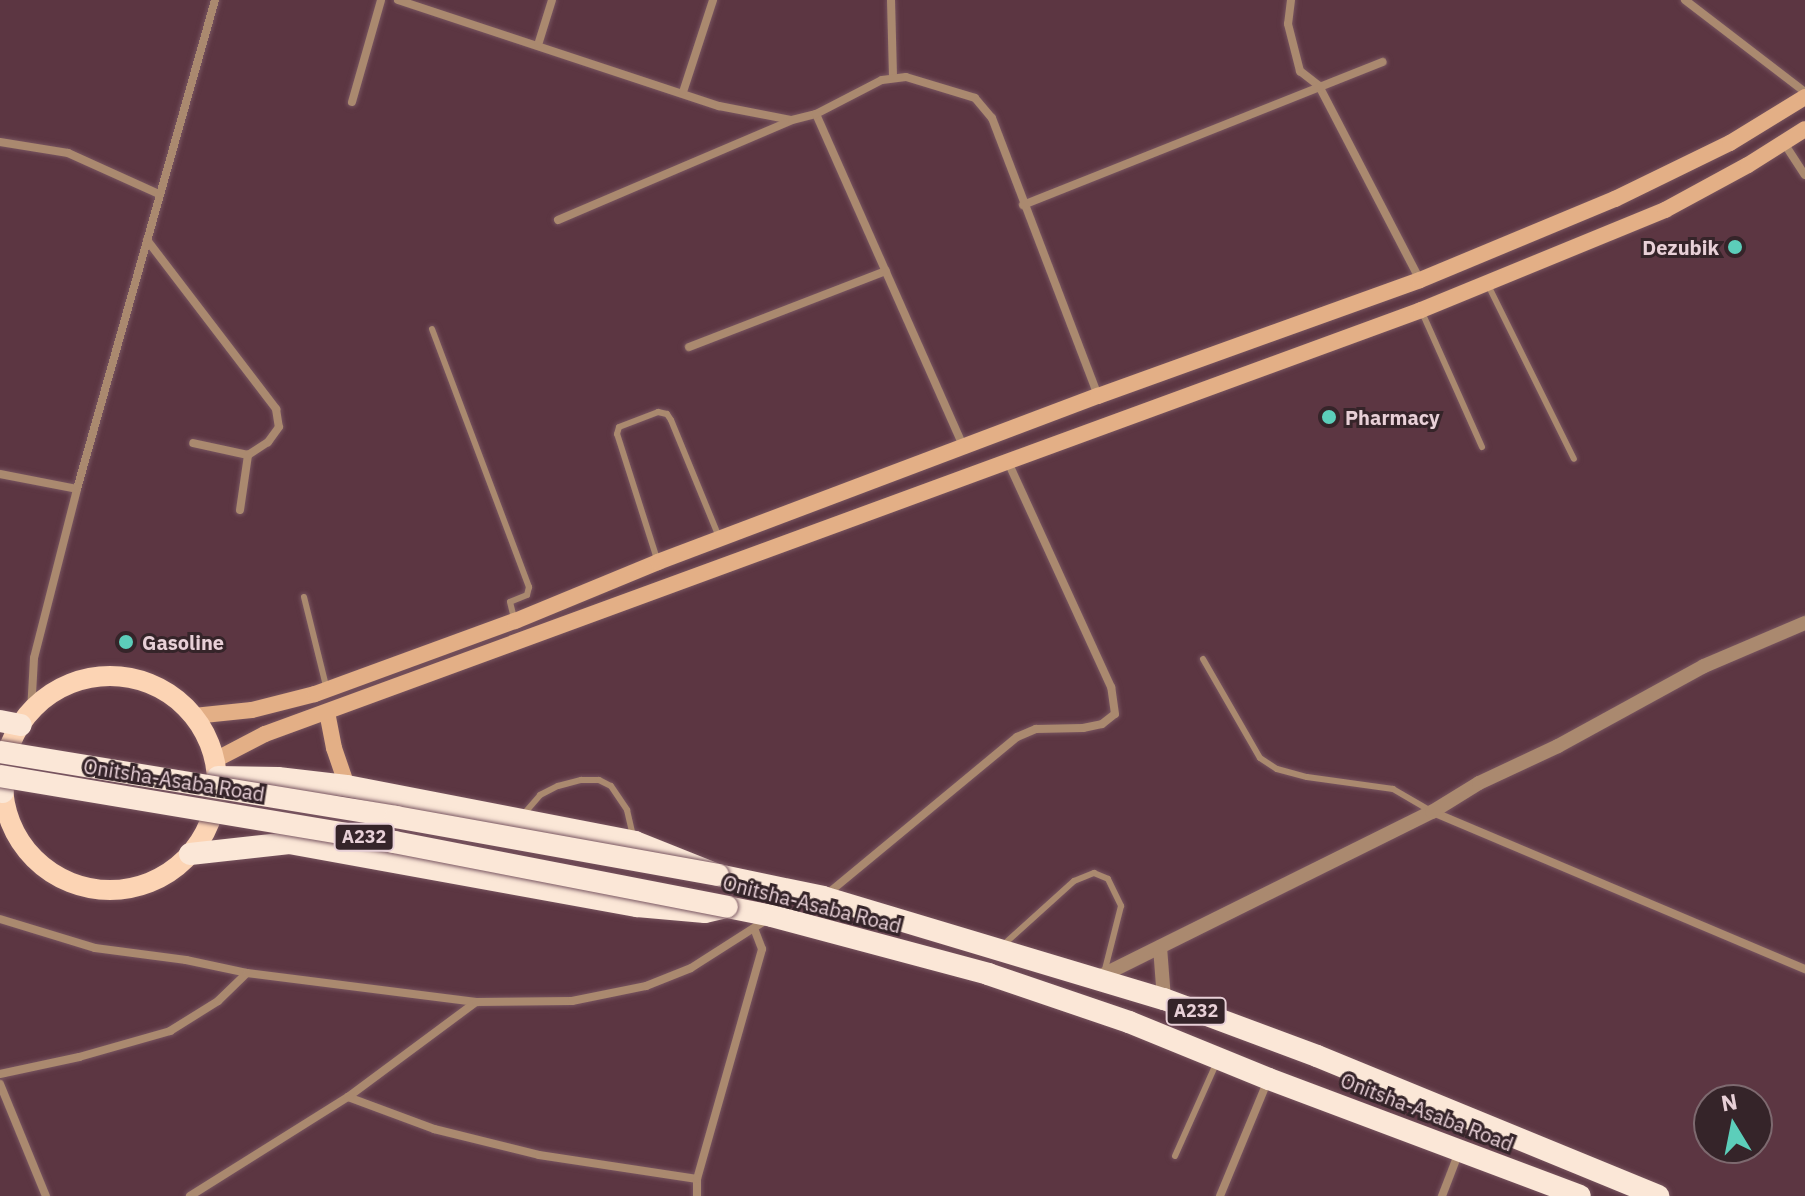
<!DOCTYPE html>
<html>
<head>
<meta charset="utf-8">
<style>
	body { margin:0 }
	#map { position:relative; width:1805px; height:1196px; overflow:hidden; background:#5c3642; font-family:"IBM Plex Sans",sans-serif }
	div>[style] { position:absolute }
	.roads { filter:drop-shadow(0 0 2px #785560) drop-shadow(0 0 2px #785560) }
	.service>* { height:6px; margin:-3px; padding:0 3px; transform-origin:3px; border-radius:3px; background:#aa896f }
	.minor>* { height:8px; margin:-4px; padding:0 4px; transform-origin:4px; border-radius:4px; background:#aa896f }
	.tertiary>* { height:14px; margin:-7px; padding:0 7px; transform-origin:7px; border-radius:7px; background:#aa896f }
	.secondary>* { height:16px; margin:-8px; padding:0 8px; transform-origin:8px; border-radius:8px; background:#e3af86 }
	.primary>* { height:20px; margin:-10px; padding:0 10px; transform-origin:10px; border-radius:10px; background:#fcd4b4 }
	.primary>.ring { margin:-10px; padding:0; box-sizing:content-box; background:none; border:20px solid #fcd4b4; border-radius:50% }
	.trunk>* { height:22px; margin:-11px; padding:0 11px; transform-origin:11px; border-radius:11px; background:#fbe7d7 }
	.bridges { filter:drop-shadow(0 0 2px #785560) drop-shadow(0 0 2px #785560) }
	.trunk-bridge>* { height:22px; margin:-11px; padding:0 11px; transform-origin:11px; border-radius:11px; background:#fbe7d7 }
	.dots>* { width:22px; height:22px; translate:-50% -50%; box-sizing:border-box; border:4px solid #352429; border-radius:50% }
	span { translate:-50% -50%; white-space:nowrap; text-align:center; line-height:1.15; -webkit-text-stroke:6px #352429; paint-order:stroke }
	.shield-label span { padding:2px 6px; background:#352429; border:2px solid; border-radius:6px; -webkit-text-stroke-width:0 }
	.shield-label { font-size:18px; color:#e8d0d7; font-weight:700 }
	.poi-label { font-size:20px; color:#e8d0d7; font-weight:700 }
	.right { translate:-100% -50%; text-align:right }
	.left { translate:0 -50%; text-align:left }
	.street-label { font-size:20px; color:#e8d0d7 }
	.north { position:absolute; left:1693px; top:1084px; width:80px; height:80px; box-sizing:border-box; background:#352429; border:2px solid #7d696f; border-radius:50%; rotate:350deg; font-size:22px; font-weight:700; line-height:32px; text-align:center; color:#e8d0d7 }
	.north::after { content:''; display:block; margin:auto; width:28px; height:36px; background:#5cceba; clip-path:polygon(50% 0,100% 100%,50% 72%,0 100%) }
</style>
</head>
<body>
<div id="map">
	<div class="roads">
		<div class="service">
			<i style="left:1487px;top:283px;width:196px;rotate:63.7deg"></i>
			<i style="left:1421px;top:310px;width:150px;rotate:66deg"></i>
			<i style="left:432px;top:329px;width:276px;rotate:69.4deg"></i>
			<i style="left:529px;top:587px;width:8px;rotate:104deg"></i>
			<i style="left:527px;top:595px;width:18px;rotate:158deg"></i>
			<i style="left:510px;top:602px;width:16px;rotate:76deg"></i>
			<i style="left:657px;top:559px;width:131px;rotate:-107.7deg"></i>
			<i style="left:617px;top:434px;width:7px;rotate:-74deg"></i>
			<i style="left:619px;top:427px;width:42px;rotate:-21deg"></i>
			<i style="left:658px;top:412px;width:9px;rotate:13deg"></i>
			<i style="left:667px;top:414px;width:7px;rotate:56deg"></i>
			<i style="left:671px;top:420px;width:126px;rotate:67.7deg"></i>
			<i style="left:304px;top:597px;width:92px;rotate:76.1deg"></i>
			<i style="left:1203px;top:659px;width:114px;rotate:60.1deg"></i>
			<i style="left:1260px;top:758px;width:20px;rotate:33deg"></i>
			<i style="left:1277px;top:769px;width:31px;rotate:15deg"></i>
			<i style="left:1307px;top:777px;width:87px;rotate:7.9deg"></i>
			<i style="left:1393px;top:789px;width:44px;rotate:30.1deg"></i>
			<i style="left:522px;top:816px;width:28px;rotate:-49deg"></i>
			<i style="left:540px;top:795px;width:20px;rotate:-27deg"></i>
			<i style="left:558px;top:786px;width:24px;rotate:-15deg"></i>
			<i style="left:581px;top:780px;width:18px"></i>
			<i style="left:599px;top:780px;width:13px;rotate:27deg"></i>
			<i style="left:611px;top:786px;width:29px;rotate:56deg"></i>
			<i style="left:627px;top:810px;width:26px;rotate:77deg"></i>
			<i style="left:1002px;top:946px;width:97px;rotate:-42.1deg"></i>
			<i style="left:1074px;top:881px;width:22px;rotate:-22deg"></i>
			<i style="left:1094px;top:873px;width:15px;rotate:23deg"></i>
			<i style="left:1108px;top:879px;width:30px;rotate:64deg"></i>
			<i style="left:1121px;top:906px;width:69px;rotate:104.2deg"></i>
			<i style="left:1175px;top:1156px;width:101px;rotate:-66deg"></i>
		</div>
		<div class="minor">
			<i style="left:398px;top:0;width:338px;rotate:18.3deg"></i>
			<i style="left:719px;top:106px;width:73px;rotate:11deg"></i>
			<i style="left:891px;top:0;width:77px;rotate:88.5deg"></i>
			<i style="left:1291px;top:0;width:24px;rotate:97deg"></i>
			<i style="left:1288px;top:24px;width:49px;rotate:75.7deg"></i>
			<i style="left:1300px;top:71px;width:24px;rotate:38deg"></i>
			<i style="left:1319px;top:86px;width:219px;rotate:62.5deg"></i>
			<i style="left:1685px;top:0;width:151px;rotate:37.5deg"></i>
			<i style="left:538px;top:45px;width:47px;rotate:-72.7deg"></i>
			<i style="left:683px;top:92px;width:97px;rotate:-71.9deg"></i>
			<i style="left:352px;top:102px;width:106px;rotate:-74.1deg"></i>
			<i style="left:816px;top:114px;width:365px;rotate:66.1deg"></i>
			<i style="left:0;top:142px;width:69px;rotate:9.2deg"></i>
			<i style="left:68px;top:153px;width:100px;rotate:24.3deg"></i>
			<i style="left:1784px;top:143px;width:38px;rotate:57deg"></i>
			<i style="left:1023px;top:205px;width:387px;rotate:-21.7deg"></i>
			<i style="left:558px;top:220px;width:254px;rotate:-23.1deg"></i>
			<i style="left:792px;top:120px;width:25px;rotate:-14deg"></i>
			<i style="left:816px;top:114px;width:74px;rotate:-27.3deg"></i>
			<i style="left:882px;top:80px;width:24px;rotate:-7deg"></i>
			<i style="left:906px;top:77px;width:72px;rotate:16.9deg"></i>
			<i style="left:975px;top:98px;width:26px;rotate:50deg"></i>
			<i style="left:992px;top:118px;width:298px;rotate:69.1deg"></i>
			<i style="left:147px;top:240px;width:213px;rotate:52.6deg"></i>
			<i style="left:276px;top:409px;width:18px;rotate:81deg"></i>
			<i style="left:279px;top:427px;width:19px;rotate:126deg"></i>
			<i style="left:268px;top:442px;width:24px;rotate:147deg"></i>
			<i style="left:248px;top:455px;width:56px;rotate:-167.7deg"></i>
			<i style="left:689px;top:347px;width:211px;rotate:-21.1deg"></i>
			<i style="left:0;top:474px;width:78px;rotate:11deg"></i>
			<i style="left:240px;top:510px;width:56px;rotate:-81.7deg"></i>
			<i style="left:31px;top:712px;width:54px;rotate:-86.8deg"></i>
			<i style="left:34px;top:658px;width:174px;rotate:-75.7deg"></i>
			<i style="left:77px;top:489px;width:508px;rotate:-74.24deg"></i>
			<i style="left:1433px;top:812px;width:404px;rotate:22.9deg"></i>
			<i style="left:826px;top:895px;width:248px;rotate:-39.6deg"></i>
			<i style="left:1017px;top:737px;width:21px;rotate:-23deg"></i>
			<i style="left:1036px;top:729px;width:47px;rotate:-1.2deg"></i>
			<i style="left:1083px;top:728px;width:19px;rotate:-12deg"></i>
			<i style="left:1102px;top:724px;width:16px;rotate:-38deg"></i>
			<i style="left:1115px;top:714px;width:27px;rotate:-98deg"></i>
			<i style="left:1111px;top:687px;width:247px;rotate:-114.6deg"></i>
			<i style="left:0;top:919px;width:99px;rotate:17deg"></i>
			<i style="left:95px;top:948px;width:92px;rotate:7.5deg"></i>
			<i style="left:186px;top:960px;width:62px;rotate:12deg"></i>
			<i style="left:0;top:1074px;width:81px;rotate:-12.1deg"></i>
			<i style="left:79px;top:1057px;width:95px;rotate:-15.9deg"></i>
			<i style="left:170px;top:1031px;width:57px;rotate:-32deg"></i>
			<i style="left:218px;top:1001px;width:40px;rotate:-44deg"></i>
			<i style="left:247px;top:973px;width:231px;rotate:7.2deg"></i>
			<i style="left:0;top:1084px;width:121px;rotate:67.7deg"></i>
			<i style="left:348px;top:1097px;width:92px;rotate:20.4deg"></i>
			<i style="left:434px;top:1129px;width:108px;rotate:13.9deg"></i>
			<i style="left:539px;top:1155px;width:160px;rotate:8.6deg"></i>
			<i style="left:190px;top:1196px;width:186px;rotate:-32.1deg"></i>
			<i style="left:348px;top:1097px;width:159px;rotate:-36.6deg"></i>
			<i style="left:476px;top:1002px;width:96px;rotate:-0.6deg"></i>
			<i style="left:572px;top:1001px;width:76px;rotate:-11.5deg"></i>
			<i style="left:646px;top:986px;width:48px;rotate:-21.8deg"></i>
			<i style="left:691px;top:968px;width:89px;rotate:-32.6deg"></i>
			<i style="left:697px;top:1196px;width:17px;rotate:-90deg"></i>
			<i style="left:697px;top:1179px;width:239px;rotate:-74.2deg"></i>
			<i style="left:762px;top:949px;width:22px;rotate:-111deg"></i>
			<i style="left:1220px;top:1196px;width:126px;rotate:-67.5deg"></i>
			<i style="left:1442px;top:1196px;width:47px;rotate:-68.9deg"></i>
		</div>
		<div class="tertiary">
			<i style="left:1160px;top:947px;width:52px;rotate:85.6deg"></i>
			<i style="left:1095px;top:979px;width:376px;rotate:-26.4deg"></i>
			<i style="left:1432px;top:812px;width:55px;rotate:-31.7deg"></i>
			<i style="left:1479px;top:783px;width:87px;rotate:-25.1deg"></i>
			<i style="left:1558px;top:746px;width:166px;rotate:-28.7deg"></i>
			<i style="left:1704px;top:666px;width:110px;rotate:-23.1deg"></i>
		</div>
		<div class="secondary">
			<i style="left:327px;top:712px;width:37px;rotate:79deg"></i>
			<i style="left:334px;top:748px;width:40px;rotate:71.1deg"></i>
			<i style="left:194px;top:716px;width:58px;rotate:-5.9deg"></i>
			<i style="left:252px;top:710px;width:65px;rotate:-14.3deg"></i>
			<i style="left:315px;top:694px;width:213px;rotate:-20.1deg"></i>
			<i style="left:515px;top:621px;width:155px;rotate:-22.4deg"></i>
			<i style="left:658px;top:562px;width:470px;rotate:-20.7deg"></i>
			<i style="left:1098px;top:396px;width:342px;rotate:-19.8deg"></i>
			<i style="left:1420px;top:280px;width:211px;rotate:-22.6deg"></i>
			<i style="left:1615px;top:199px;width:128px;rotate:-26deg"></i>
			<i style="left:1730px;top:143px;width:88px;rotate:-31.5deg"></i>
			<i style="left:215px;top:760px;width:56px;rotate:-27.5deg"></i>
			<i style="left:265px;top:734px;width:1231px;rotate:-20.14deg"></i>
			<i style="left:1421px;top:310px;width:264px;rotate:-22.3deg"></i>
			<i style="left:1665px;top:210px;width:94px;rotate:-28.5deg"></i>
			<i style="left:1748px;top:165px;width:67px;rotate:-32.3deg"></i>
		</div>
		<div class="primary">
			<i class="ring" style="left:3px;top:676px;width:194px;height:194px"></i>
		</div>
		<div class="trunk">
			<i style="left:0;top:721px;width:21px;rotate:11deg"></i>
			<i style="left:218px;top:777px;width:60px;rotate:1deg"></i>
			<i style="left:278px;top:778px;width:69px;rotate:6.6deg"></i>
			<i style="left:347px;top:786px;width:293px;rotate:11deg"></i>
			<i style="left:635px;top:842px;width:89px;rotate:21.7deg"></i>
			<i style="left:718px;top:875px;width:107px;rotate:11.8deg"></i>
			<i style="left:823px;top:897px;width:356px;rotate:16.7deg"></i>
			<i style="left:1164px;top:999px;width:163px;rotate:20.4deg"></i>
			<i style="left:1317px;top:1056px;width:369px;rotate:22.3deg"></i>
			<i style="left:0;top:791px;width:3px;rotate:18deg"></i>
			<i style="left:190px;top:854px;width:100px;rotate:-6.3deg"></i>
			<i style="left:289px;top:843px;width:354px;rotate:10.3deg"></i>
			<i style="left:637px;top:906px;width:68px;rotate:5deg"></i>
			<i style="left:705px;top:912px;width:23px;rotate:-13deg"></i>
			<i style="left:727px;top:907px;width:46px;rotate:11.3deg"></i>
			<i style="left:772px;top:916px;width:224px;rotate:15deg"></i>
			<i style="left:988px;top:974px;width:149px;rotate:18.8deg"></i>
			<i style="left:1129px;top:1022px;width:151px;rotate:22.2deg"></i>
			<i style="left:1269px;top:1079px;width:332px;rotate:20.6deg"></i>
		</div>
	</div>
	<div class="bridges">
		<div class="trunk-bridge">
			<i style="left:0;top:752px;width:401px;rotate:9.3deg"></i>
			<i style="left:396px;top:817px;width:327px;rotate:10.2deg"></i>
			<i style="left:0;top:776px;width:399px;rotate:9.5deg"></i>
			<i style="left:394px;top:842px;width:339px;rotate:11deg"></i>
		</div>
	</div>
	<div class="dots">
		<i style="left:1735px;top:247px;background:#5cceba"></i>
		<i style="left:1329px;top:417px;background:#5cceba"></i>
		<i style="left:126px;top:642px;background:#5cceba"></i>
	</div>
	<div class="shield-label">
		<span style="left:364px;top:837px">A232</span>
		<span style="left:1196px;top:1011px">A232</span>
	</div>
	<div class="poi-label">
		<span class="right" style="left:1719px;top:247px">Dezubik</span>
		<span class="left" style="left:1345px;top:417px">Pharmacy</span>
		<span class="left" style="left:142px;top:642px">Gasoline</span>
	</div>
	<div class="street-label">
		<span style="left:174px;top:780px;rotate:9deg">Onitsha-Asaba Road</span>
		<span style="left:812px;top:904px;rotate:14deg">Onitsha-Asaba Road</span>
		<span style="left:1427px;top:1112px;rotate:21deg">Onitsha-Asaba Road</span>
	</div>
	<div class="north">N</div>
</div>
</body>
</html>
